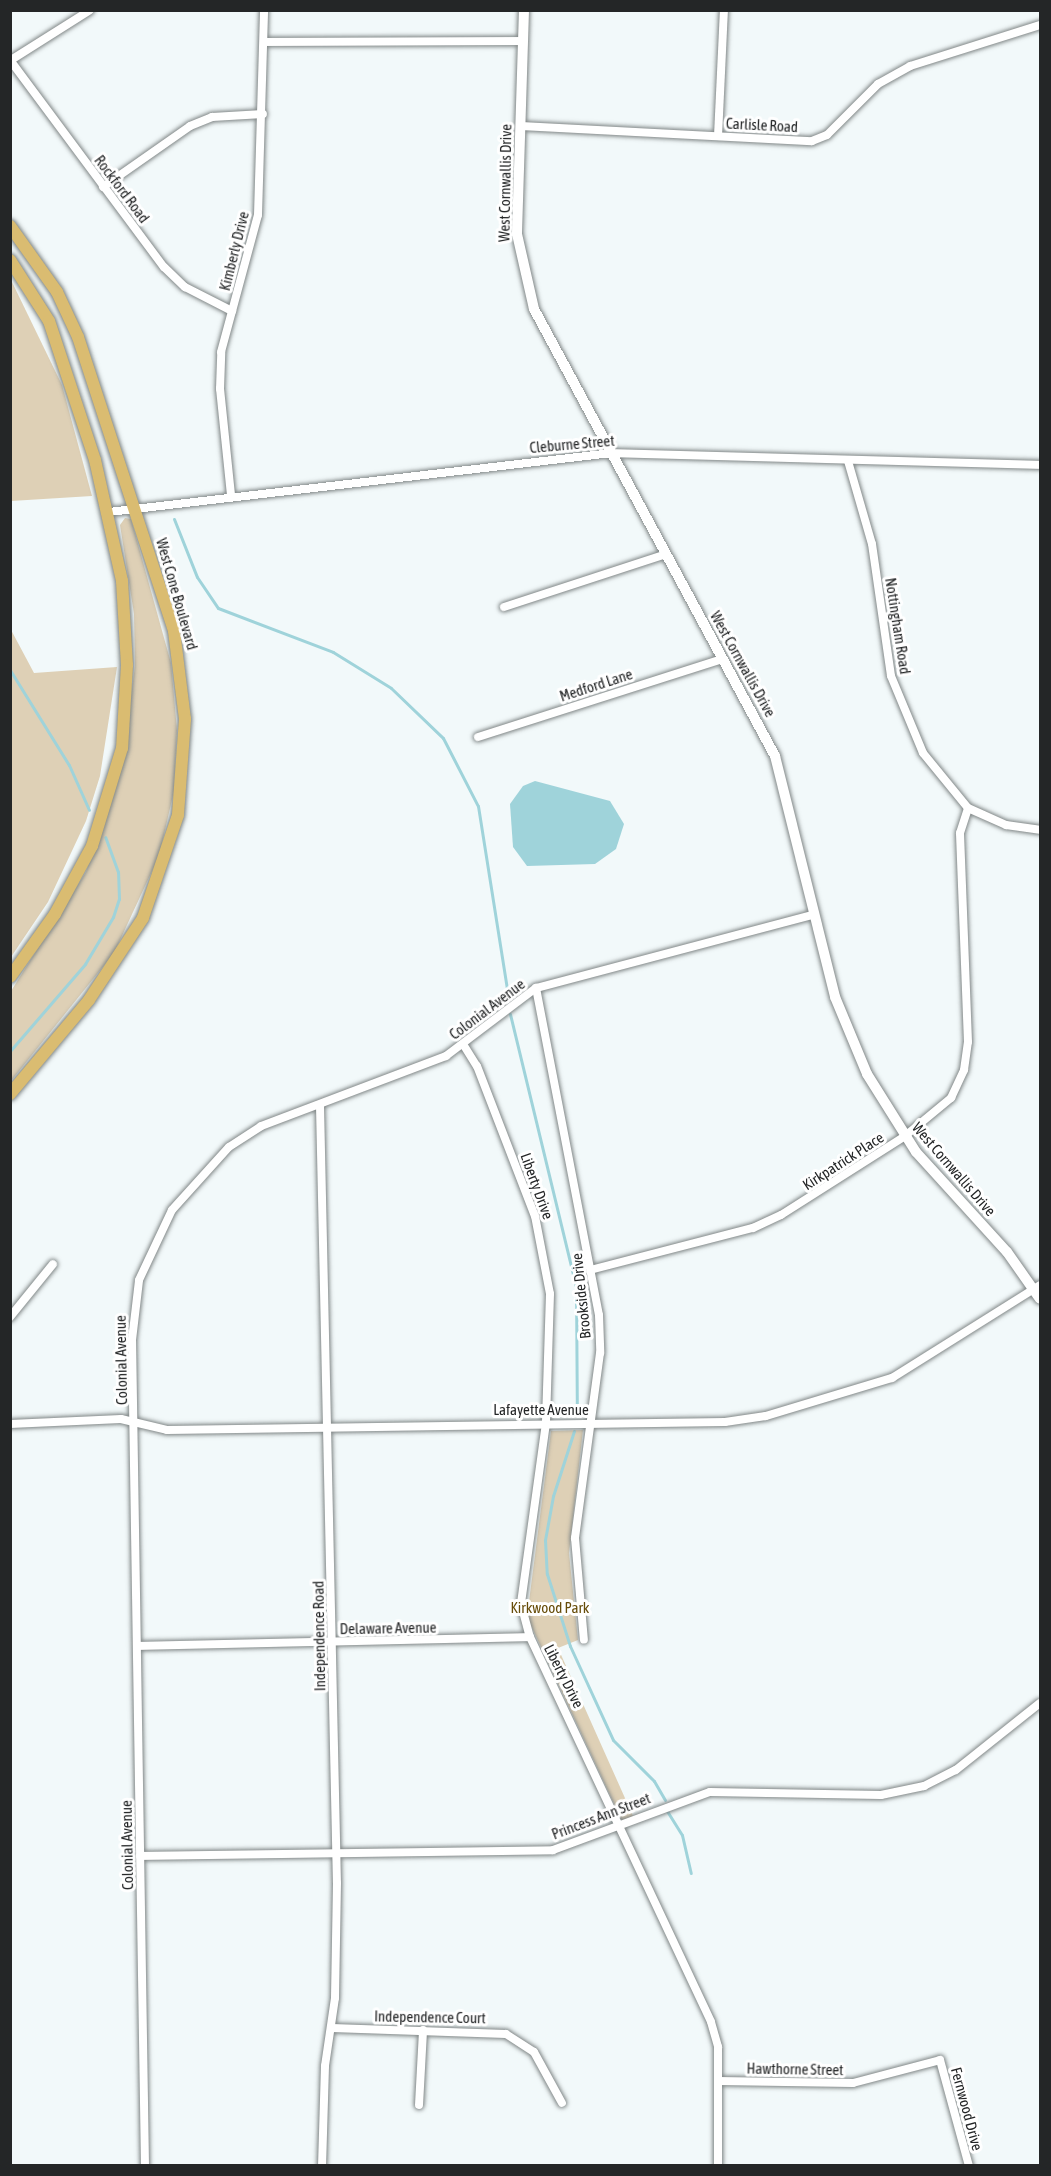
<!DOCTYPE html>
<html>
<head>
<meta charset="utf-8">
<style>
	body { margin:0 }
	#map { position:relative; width:1051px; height:2176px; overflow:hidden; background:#f2f9fa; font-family:"Asap Condensed",sans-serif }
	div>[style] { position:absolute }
	.green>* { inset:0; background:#ded0b6 }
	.water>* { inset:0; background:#9fd3da }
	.stream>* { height:3px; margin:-1.5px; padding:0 1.5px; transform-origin:1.5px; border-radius:1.5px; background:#9fd3da }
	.roads { filter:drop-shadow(0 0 2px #818787) drop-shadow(0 0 2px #818787) }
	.street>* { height:8px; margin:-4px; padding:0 4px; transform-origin:4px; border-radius:4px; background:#fff }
	.secondary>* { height:10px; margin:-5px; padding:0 5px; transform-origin:5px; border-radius:5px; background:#fff }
	.primary>* { height:12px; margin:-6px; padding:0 6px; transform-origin:6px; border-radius:6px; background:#dabc71 }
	span { translate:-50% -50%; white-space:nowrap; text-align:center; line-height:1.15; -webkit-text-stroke:6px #fff; paint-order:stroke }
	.street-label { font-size:15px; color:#242627 }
	.park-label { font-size:15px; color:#674c09 }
	.frame { position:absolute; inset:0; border:12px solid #242627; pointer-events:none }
</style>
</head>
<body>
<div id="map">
	<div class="green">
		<i style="clip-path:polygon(11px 280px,62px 385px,92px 496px,11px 501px)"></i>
		<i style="clip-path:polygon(125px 518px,131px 519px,171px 663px,177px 730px,174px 791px,159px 856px,114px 953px,11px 1081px,11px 991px,86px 872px,122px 765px,135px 666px,134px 614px,120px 525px)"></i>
		<i style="clip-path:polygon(10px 628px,34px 673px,117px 667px,100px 776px,86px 821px,48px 902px,11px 957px)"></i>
		<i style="clip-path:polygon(583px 1430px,569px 1553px,578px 1640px,558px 1648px,633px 1816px,622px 1821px,527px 1617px,551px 1431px)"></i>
	</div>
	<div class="water">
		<i style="clip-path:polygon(535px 781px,610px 801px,624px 824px,616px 849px,595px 864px,527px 866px,513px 847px,510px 804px,523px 786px)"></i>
	</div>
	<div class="stream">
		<i style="left:174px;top:519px;width:62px;rotate:68.4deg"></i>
		<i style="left:197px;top:577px;width:37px;rotate:56deg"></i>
		<i style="left:218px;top:608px;width:123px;rotate:20.9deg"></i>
		<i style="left:333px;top:652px;width:68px;rotate:31.8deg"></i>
		<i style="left:391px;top:688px;width:72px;rotate:43.9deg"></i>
		<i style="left:443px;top:738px;width:76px;rotate:62.8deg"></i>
		<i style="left:478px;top:806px;width:192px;rotate:81deg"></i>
		<i style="left:10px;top:670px;width:112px;rotate:58.2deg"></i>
		<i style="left:69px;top:765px;width:49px;rotate:66deg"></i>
		<i style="left:510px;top:1014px;width:280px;rotate:76.4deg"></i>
		<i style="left:576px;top:1286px;width:129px;rotate:89.6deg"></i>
		<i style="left:10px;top:1051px;width:115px;rotate:-49.2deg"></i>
		<i style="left:85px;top:964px;width:55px;rotate:-59.2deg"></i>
		<i style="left:113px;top:917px;width:19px;rotate:-72deg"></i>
		<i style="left:119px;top:899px;width:27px;rotate:-92deg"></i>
		<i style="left:118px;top:872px;width:37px;rotate:-110deg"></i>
		<i style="left:574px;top:1431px;width:68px;rotate:107.9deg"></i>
		<i style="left:553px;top:1496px;width:45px;rotate:100.3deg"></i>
		<i style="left:545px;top:1540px;width:34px;rotate:87deg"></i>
		<i style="left:547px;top:1574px;width:76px;rotate:72.3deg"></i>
		<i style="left:570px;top:1646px;width:103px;rotate:65.4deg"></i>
		<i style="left:613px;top:1740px;width:58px;rotate:45deg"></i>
		<i style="left:654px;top:1781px;width:22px;rotate:60deg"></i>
		<i style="left:667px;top:1811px;width:28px;rotate:58deg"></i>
		<i style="left:682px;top:1835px;width:39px;rotate:77deg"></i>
	</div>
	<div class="roads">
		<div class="street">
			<i style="left:264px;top:42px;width:259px;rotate:-0.2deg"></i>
			<i style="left:10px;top:60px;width:258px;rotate:53.4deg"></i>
			<i style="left:164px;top:267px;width:29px;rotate:44deg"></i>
			<i style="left:185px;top:287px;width:53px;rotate:27.1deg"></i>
			<i style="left:11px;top:60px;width:93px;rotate:-32.3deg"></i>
			<i style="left:521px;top:126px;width:291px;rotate:3deg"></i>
			<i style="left:812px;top:141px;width:16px;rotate:-22deg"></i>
			<i style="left:827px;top:135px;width:72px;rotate:-45deg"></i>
			<i style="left:878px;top:84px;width:37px;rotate:-29deg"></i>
			<i style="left:910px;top:66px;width:136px;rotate:-17.5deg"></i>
			<i style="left:718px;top:136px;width:126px;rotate:-87.3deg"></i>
			<i style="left:103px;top:187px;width:106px;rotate:-35deg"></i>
			<i style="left:190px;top:126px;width:24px;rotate:-22deg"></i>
			<i style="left:212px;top:117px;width:51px;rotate:-3.4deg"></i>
			<i style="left:848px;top:461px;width:86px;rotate:73.9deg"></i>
			<i style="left:872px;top:544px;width:133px;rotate:81.8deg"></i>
			<i style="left:891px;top:676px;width:83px;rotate:67.4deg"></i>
			<i style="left:923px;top:753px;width:71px;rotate:50.7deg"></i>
			<i style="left:968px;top:808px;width:42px;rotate:24.1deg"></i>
			<i style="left:1006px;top:825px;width:34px;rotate:8deg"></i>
			<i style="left:231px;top:495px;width:107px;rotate:-95.9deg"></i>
			<i style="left:220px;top:389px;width:37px;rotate:-88deg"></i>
			<i style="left:221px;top:352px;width:142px;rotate:-74.9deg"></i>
			<i style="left:258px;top:215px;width:205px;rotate:-88.3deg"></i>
			<i style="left:109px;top:512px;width:506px;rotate:-6.69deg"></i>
			<i style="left:612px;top:453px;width:428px;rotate:1.6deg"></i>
			<i style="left:504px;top:607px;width:170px;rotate:-18.1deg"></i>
			<i style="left:478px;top:737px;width:257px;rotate:-17.7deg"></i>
			<i style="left:536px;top:988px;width:333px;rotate:79.1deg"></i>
			<i style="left:599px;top:1315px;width:38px;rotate:88deg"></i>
			<i style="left:600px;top:1353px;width:187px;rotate:97.7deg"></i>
			<i style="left:575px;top:1538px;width:102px;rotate:85deg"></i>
			<i style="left:463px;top:1044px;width:26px;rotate:58deg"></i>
			<i style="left:477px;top:1066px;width:161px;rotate:68.9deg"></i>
			<i style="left:535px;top:1216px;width:79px;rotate:79.1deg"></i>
			<i style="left:550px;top:1294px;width:129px;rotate:91.8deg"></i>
			<i style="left:546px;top:1423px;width:183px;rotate:97.9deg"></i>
			<i style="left:521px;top:1604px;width:34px;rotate:75deg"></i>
			<i style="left:530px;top:1637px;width:425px;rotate:64.8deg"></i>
			<i style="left:711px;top:2022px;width:26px;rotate:74deg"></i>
			<i style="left:718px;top:2047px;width:119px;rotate:90deg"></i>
			<i style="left:320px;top:1106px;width:777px;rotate:88.75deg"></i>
			<i style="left:337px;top:1883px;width:115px;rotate:91deg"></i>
			<i style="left:335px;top:1998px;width:69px;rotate:98.4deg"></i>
			<i style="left:325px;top:2066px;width:100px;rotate:91.7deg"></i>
			<i style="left:594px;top:1269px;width:164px;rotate:-14.5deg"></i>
			<i style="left:753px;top:1228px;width:31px;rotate:-25deg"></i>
			<i style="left:781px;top:1215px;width:147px;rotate:-32.5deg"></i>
			<i style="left:905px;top:1136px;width:60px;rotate:-39.6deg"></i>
			<i style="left:951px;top:1098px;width:31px;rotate:-65deg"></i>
			<i style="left:964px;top:1070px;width:28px;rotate:-82deg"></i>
			<i style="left:968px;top:1042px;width:209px;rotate:-92.2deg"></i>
			<i style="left:960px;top:833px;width:26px;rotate:-72deg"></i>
			<i style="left:10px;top:1317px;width:68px;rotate:-50.9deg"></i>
			<i style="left:10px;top:1424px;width:111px;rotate:-2.6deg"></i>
			<i style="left:121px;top:1419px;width:47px;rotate:13.4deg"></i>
			<i style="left:167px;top:1430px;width:558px;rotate:-0.82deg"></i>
			<i style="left:725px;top:1422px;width:41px;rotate:-8.3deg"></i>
			<i style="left:766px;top:1416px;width:132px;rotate:-16.8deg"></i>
			<i style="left:892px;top:1378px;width:175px;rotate:-32.1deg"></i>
			<i style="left:139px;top:1646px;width:391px;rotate:-1.3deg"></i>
			<i style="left:140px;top:1856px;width:413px;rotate:-0.8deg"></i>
			<i style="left:553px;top:1850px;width:167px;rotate:-20.3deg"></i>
			<i style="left:710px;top:1792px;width:171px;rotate:1deg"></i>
			<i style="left:881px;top:1795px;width:44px;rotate:-11.8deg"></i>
			<i style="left:924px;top:1786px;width:36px;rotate:-27deg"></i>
			<i style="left:956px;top:1770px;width:107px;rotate:-38.6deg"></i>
			<i style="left:332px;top:2028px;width:174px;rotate:2deg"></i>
			<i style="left:506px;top:2034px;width:33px;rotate:33deg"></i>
			<i style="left:534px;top:2052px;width:58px;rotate:61.2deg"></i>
			<i style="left:718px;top:2081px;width:135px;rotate:0.8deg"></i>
			<i style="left:853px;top:2083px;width:90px;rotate:-14.8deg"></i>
			<i style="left:940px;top:2060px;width:110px;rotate:74.7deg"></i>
			<i style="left:419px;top:2105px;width:75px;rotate:-86.9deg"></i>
			<i style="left:145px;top:2166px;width:826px;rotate:-90.9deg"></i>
			<i style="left:132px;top:1340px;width:60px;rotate:-83.3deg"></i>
			<i style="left:139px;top:1280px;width:77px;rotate:-64.8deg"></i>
			<i style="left:172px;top:1210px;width:85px;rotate:-47.9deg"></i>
			<i style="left:229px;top:1147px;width:38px;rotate:-33deg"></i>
			<i style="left:261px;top:1126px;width:198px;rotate:-20.7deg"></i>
			<i style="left:446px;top:1056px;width:113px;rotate:-37.1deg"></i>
			<i style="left:536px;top:988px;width:286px;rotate:-14.8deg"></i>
		</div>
		<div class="secondary">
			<i style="left:524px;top:10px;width:224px;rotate:91.8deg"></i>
			<i style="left:517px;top:234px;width:77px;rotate:77.2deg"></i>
			<i style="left:534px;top:309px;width:508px;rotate:61.67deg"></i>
			<i style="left:775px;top:756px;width:248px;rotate:76deg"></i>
			<i style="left:835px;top:997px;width:83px;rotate:67.4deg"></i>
			<i style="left:867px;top:1074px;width:92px;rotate:57.9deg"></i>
			<i style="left:916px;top:1152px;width:135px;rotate:47.7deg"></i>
			<i style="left:1007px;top:1252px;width:57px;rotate:54.9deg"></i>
		</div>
		<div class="primary">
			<i style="left:10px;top:226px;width:81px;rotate:54.5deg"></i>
			<i style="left:57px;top:292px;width:50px;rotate:65deg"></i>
			<i style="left:78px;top:337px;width:309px;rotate:71.9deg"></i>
			<i style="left:174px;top:631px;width:89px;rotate:82.9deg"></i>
			<i style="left:185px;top:719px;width:96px;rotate:94.2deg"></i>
			<i style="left:178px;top:815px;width:109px;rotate:108.8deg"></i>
			<i style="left:143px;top:918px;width:98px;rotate:123.4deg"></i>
			<i style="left:89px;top:1000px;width:123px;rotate:130deg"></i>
			<i style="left:10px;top:260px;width:72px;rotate:57.4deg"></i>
			<i style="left:49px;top:321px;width:146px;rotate:71.7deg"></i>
			<i style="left:95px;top:460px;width:124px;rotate:77.4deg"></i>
			<i style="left:122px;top:581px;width:84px;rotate:86.6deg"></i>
			<i style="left:127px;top:665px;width:83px;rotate:93.4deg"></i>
			<i style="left:122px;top:748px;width:102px;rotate:107deg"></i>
			<i style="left:92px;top:846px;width:77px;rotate:118.6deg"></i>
			<i style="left:55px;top:914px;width:77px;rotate:125.5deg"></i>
		</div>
	</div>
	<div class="street-label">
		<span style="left:762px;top:125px;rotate:3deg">Carlisle Road</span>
		<span style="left:505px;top:183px;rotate:-89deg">West Cornwallis Drive</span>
		<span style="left:122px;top:189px;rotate:53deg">Rockford Road</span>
		<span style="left:234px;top:251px;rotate:-76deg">Kimberly Drive</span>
		<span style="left:572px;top:444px;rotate:-5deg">Cleburne Street</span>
		<span style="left:177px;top:594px;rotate:74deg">West Cone Boulevard</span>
		<span style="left:898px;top:626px;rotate:81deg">Nottingham Road</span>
		<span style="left:743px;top:664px;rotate:61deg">West Cornwallis Drive</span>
		<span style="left:596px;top:685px;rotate:-18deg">Medford Lane</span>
		<span style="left:487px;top:1009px;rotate:-37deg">Colonial Avenue</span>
		<span style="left:843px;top:1161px;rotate:-33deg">Kirkpatrick Place</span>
		<span style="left:954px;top:1169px;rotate:49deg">West Cornwallis Drive</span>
		<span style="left:537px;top:1186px;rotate:70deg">Liberty Drive</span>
		<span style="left:581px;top:1296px;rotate:-96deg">Brookside Drive</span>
		<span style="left:121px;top:1360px;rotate:-91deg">Colonial Avenue</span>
		<span style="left:541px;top:1410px">Lafayette Avenue</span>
		<span style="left:388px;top:1628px;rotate:-1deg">Delaware Avenue</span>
		<span style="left:319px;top:1636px;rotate:-91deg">Independence Road</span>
		<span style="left:564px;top:1676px;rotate:63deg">Liberty Drive</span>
		<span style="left:601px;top:1816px;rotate:-21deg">Princess Ann Street</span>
		<span style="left:127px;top:1845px;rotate:-91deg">Colonial Avenue</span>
		<span style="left:430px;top:2017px;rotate:1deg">Independence Court</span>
		<span style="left:795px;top:2069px;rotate:1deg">Hawthorne Street</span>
		<span style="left:967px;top:2109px;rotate:75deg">Fernwood Drive</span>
	</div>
	<div class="park-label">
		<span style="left:550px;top:1608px">Kirkwood Park</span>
	</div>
	<div class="frame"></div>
</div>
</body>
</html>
